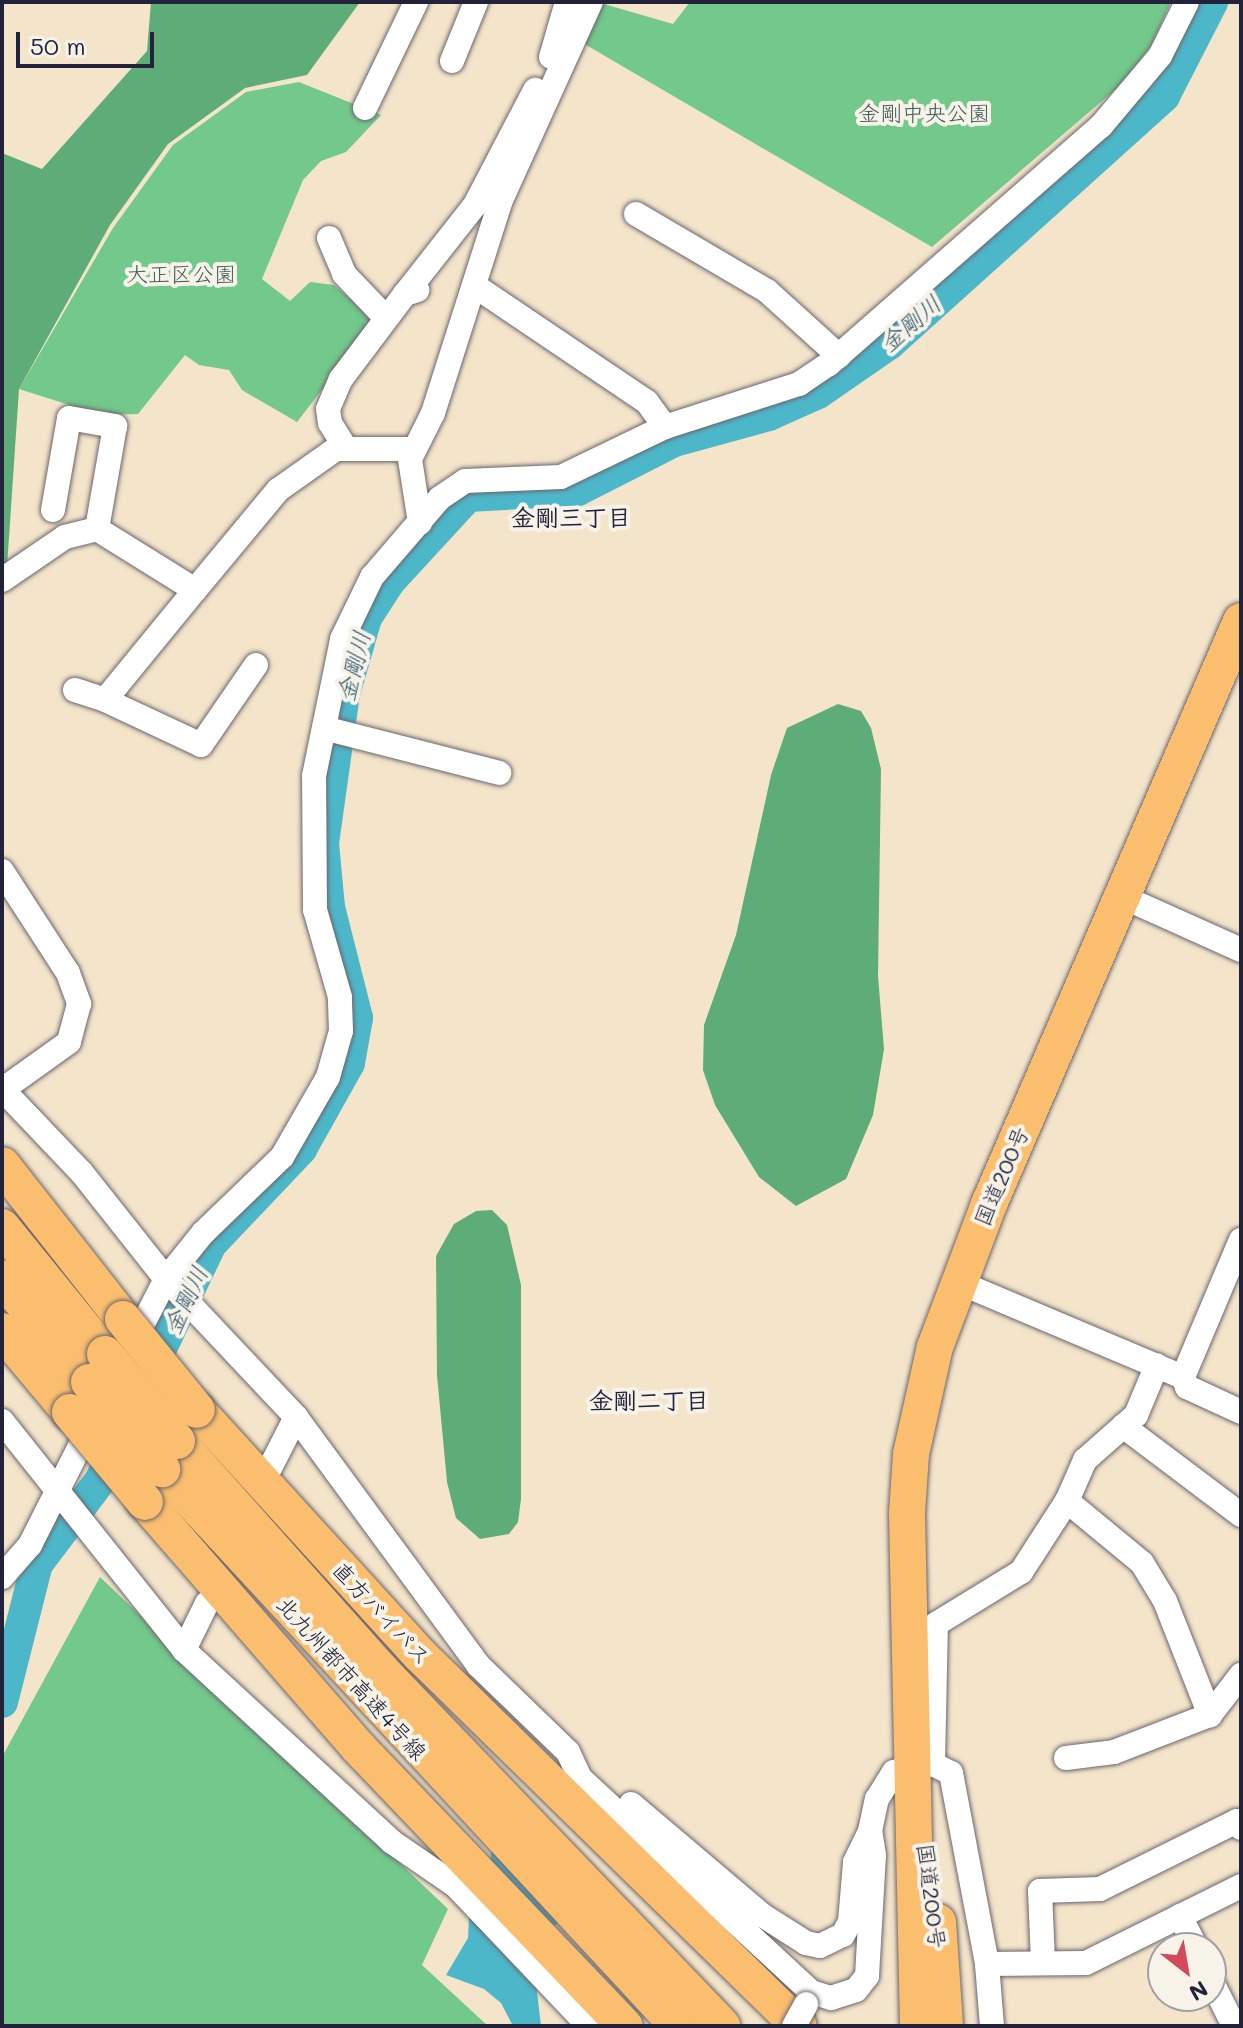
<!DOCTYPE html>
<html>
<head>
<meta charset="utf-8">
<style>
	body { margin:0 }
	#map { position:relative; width:1243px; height:2028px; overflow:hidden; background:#f3e4ca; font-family:Mali,"Klee One",sans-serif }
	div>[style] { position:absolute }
	.green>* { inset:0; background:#73c88c }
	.forest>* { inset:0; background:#5eac78 }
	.water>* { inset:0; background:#4db7ca }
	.river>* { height:32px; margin:-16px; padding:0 16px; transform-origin:16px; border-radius:16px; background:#4db7ca }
	.roads { filter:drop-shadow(0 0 2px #6b666d) drop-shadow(0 0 2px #6b666d) }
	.minor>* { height:24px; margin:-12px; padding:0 12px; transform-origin:12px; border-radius:12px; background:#fff }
	.highway>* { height:36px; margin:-18px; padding:0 18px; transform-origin:18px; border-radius:18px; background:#fabe6e }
	.bridges { filter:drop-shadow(0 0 2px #6b666d) drop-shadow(0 0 2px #6b666d) }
	.minor-bridge>* { height:24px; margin:-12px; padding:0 12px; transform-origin:12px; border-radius:12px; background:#fff }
	.highway-bridge>* { height:36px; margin:-18px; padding:0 18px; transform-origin:18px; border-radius:18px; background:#fabe6e }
	span { translate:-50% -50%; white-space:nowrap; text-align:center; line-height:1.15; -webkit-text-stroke:8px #f7f3e8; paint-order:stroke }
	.park-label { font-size:22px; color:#3e5c57 }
	.street-label { font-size:22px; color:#22223b }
	.water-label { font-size:24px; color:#31566d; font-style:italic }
	.neighbourhood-label { font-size:24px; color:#22223b; font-weight:700 }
	.frame { position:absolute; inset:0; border:4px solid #22223b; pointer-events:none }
	.north { position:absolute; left:1147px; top:1932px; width:80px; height:80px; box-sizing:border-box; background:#f7f3e8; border:2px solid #a29fa3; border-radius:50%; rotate:149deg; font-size:22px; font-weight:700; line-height:32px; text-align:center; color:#22223b }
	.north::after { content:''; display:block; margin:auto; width:28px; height:36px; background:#d1495b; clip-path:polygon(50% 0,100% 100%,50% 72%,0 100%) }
	.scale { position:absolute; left:16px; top:32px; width:138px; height:36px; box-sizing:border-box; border:4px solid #22223b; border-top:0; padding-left:10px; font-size:24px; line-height:28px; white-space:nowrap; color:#22223b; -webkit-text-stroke:6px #f7f3e8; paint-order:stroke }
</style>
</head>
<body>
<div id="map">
	<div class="green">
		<i style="clip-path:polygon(597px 2px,673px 24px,690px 2px,1171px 2px,1151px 46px,1123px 83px,932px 247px,581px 42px)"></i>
		<i style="clip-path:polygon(299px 82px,381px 115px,346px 152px,321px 161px,303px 180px,262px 279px,290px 301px,310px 282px,334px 285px,375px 321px,297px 422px,242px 390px,229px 370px,199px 365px,185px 355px,138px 414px,101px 415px,19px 389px,113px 228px,173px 145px,246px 92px)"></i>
		<i style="clip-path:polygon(100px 1577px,448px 1909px,422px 1965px,488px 2026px,2px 2026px,2px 1757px)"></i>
	</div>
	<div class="forest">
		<i style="clip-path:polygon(151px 2px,360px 2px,307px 75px,245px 88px,168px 144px,110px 225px,19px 389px,7px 567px,2px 570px,2px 153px,42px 169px,147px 51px)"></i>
		<i style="clip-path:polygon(838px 704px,861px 711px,871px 728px,881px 769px,878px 976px,884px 1049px,873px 1115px,846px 1179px,796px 1206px,759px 1177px,715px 1105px,703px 1070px,704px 1025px,736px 935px,771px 775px,787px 728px)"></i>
		<i style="clip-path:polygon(492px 1210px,507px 1225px,521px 1285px,521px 1499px,518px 1522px,509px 1534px,480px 1539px,456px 1518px,447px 1482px,437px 1375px,436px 1256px,454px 1224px,476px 1211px)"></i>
	</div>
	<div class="water">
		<i style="clip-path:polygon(506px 1831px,585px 1908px,552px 1927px,536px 1983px,541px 2026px,513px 2026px,501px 2003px,484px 1989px,446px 1975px,468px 1938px,469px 1917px,489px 1874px,491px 1853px)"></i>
	</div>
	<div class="river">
		<i style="left:146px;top:1380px;width:151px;rotate:-64.5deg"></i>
		<i style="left:211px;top:1244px;width:131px;rotate:-46.5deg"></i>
		<i style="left:301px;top:1149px;width:98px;rotate:-60.8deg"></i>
		<i style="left:349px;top:1063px;width:46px;rotate:-79.9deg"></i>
		<i style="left:357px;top:1018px;width:114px;rotate:-104.2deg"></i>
		<i style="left:329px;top:907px;width:64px;rotate:-95.4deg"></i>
		<i style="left:323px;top:843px;width:150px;rotate:-82deg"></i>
		<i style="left:344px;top:694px;width:79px;rotate:-73.9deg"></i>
		<i style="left:366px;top:618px;width:43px;rotate:-57.4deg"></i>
		<i style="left:389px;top:582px;width:117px;rotate:-47.4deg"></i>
		<i style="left:468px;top:496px;width:110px;rotate:-3.1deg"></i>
		<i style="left:578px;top:490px;width:108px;rotate:-27deg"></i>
		<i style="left:674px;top:441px;width:98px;rotate:-15.3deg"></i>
		<i style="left:769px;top:415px;width:54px;rotate:-24.2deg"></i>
		<i style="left:818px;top:393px;width:86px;rotate:-34.6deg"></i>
		<i style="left:889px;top:344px;width:370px;rotate:-42deg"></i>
		<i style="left:1164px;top:96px;width:106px;rotate:-62.9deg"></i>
		<i style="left:2px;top:1702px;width:142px;rotate:-75.8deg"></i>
		<i style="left:37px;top:1564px;width:104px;rotate:-52.8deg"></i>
		<i style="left:100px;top:1481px;width:44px;rotate:-64.6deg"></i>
	</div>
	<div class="roads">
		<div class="minor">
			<i style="left:551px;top:57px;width:57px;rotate:-73.8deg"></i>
			<i style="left:452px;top:61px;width:64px;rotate:-67.9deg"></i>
			<i style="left:365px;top:108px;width:118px;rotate:-64.3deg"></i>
			<i style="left:636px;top:214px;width:152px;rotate:30.4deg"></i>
			<i style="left:767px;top:291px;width:97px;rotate:42.1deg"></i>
			<i style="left:329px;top:238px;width:39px;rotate:67deg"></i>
			<i style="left:344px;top:274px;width:61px;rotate:46.3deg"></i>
			<i style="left:475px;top:286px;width:207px;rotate:34deg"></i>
			<i style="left:647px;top:402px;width:31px;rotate:54deg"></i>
			<i style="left:405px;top:294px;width:113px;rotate:-51.8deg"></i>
			<i style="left:475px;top:205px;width:130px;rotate:-62.4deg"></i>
			<i style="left:345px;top:447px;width:28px;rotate:-122deg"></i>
			<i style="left:330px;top:423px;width:14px;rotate:-98deg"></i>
			<i style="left:328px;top:409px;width:33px;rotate:-67deg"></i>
			<i style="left:341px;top:379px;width:106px;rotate:-53deg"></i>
			<i style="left:405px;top:294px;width:13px;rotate:-18deg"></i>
			<i style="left:53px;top:510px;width:93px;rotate:-80.1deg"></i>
			<i style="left:69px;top:418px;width:47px;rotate:9.9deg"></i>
			<i style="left:115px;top:426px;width:105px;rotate:99.9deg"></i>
			<i style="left:420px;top:523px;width:65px;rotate:-98.9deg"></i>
			<i style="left:410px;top:459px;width:51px;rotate:-63.4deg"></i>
			<i style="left:433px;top:413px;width:224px;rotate:-72.3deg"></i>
			<i style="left:501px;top:200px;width:217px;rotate:-65.6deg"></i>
			<i style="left:2px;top:580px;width:76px;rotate:-34.3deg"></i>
			<i style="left:65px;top:537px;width:33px;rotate:-14deg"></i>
			<i style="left:97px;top:529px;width:115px;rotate:31.9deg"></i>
			<i style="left:195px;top:590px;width:130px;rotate:-50.3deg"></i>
			<i style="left:278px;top:490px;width:71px;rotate:-35.3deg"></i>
			<i style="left:336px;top:449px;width:78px"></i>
			<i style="left:195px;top:590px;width:142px;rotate:129.3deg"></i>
			<i style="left:105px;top:700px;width:106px;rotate:25.1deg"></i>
			<i style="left:201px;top:745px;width:97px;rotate:-55.5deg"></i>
			<i style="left:75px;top:690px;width:32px;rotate:18deg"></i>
			<i style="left:324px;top:728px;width:181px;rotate:14.4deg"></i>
			<i style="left:2px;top:871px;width:121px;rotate:57.1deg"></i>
			<i style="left:68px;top:973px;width:33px;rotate:70deg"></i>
			<i style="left:79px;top:1004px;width:39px;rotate:105deg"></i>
			<i style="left:69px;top:1042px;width:82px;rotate:144.4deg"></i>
			<i style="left:1123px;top:897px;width:129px;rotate:24.2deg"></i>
			<i style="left:2px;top:1089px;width:116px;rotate:46.4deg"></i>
			<i style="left:82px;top:1173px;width:135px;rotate:51.6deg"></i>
			<i style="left:166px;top:1279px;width:190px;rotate:46.7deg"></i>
			<i style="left:296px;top:1417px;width:308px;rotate:53.7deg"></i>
			<i style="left:478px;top:1665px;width:125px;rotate:44deg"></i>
			<i style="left:568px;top:1752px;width:29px;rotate:65deg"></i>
			<i style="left:580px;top:1778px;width:315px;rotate:42.8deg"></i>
			<i style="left:811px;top:1992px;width:21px;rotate:17deg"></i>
			<i style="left:831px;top:1998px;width:26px;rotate:-18deg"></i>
			<i style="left:856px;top:1990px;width:18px;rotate:-52deg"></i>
			<i style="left:867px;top:1976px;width:121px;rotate:-86.7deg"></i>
			<i style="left:874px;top:1855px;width:24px;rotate:-99deg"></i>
			<i style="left:870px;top:1831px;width:33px;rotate:-78deg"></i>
			<i style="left:877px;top:1799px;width:32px;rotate:-58deg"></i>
			<i style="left:894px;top:1772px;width:40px;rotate:-12deg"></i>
			<i style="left:933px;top:1764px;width:20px;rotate:27deg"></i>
			<i style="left:951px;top:1773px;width:194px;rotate:79.3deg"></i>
			<i style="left:987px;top:1964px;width:62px;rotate:85.4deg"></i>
			<i style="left:958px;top:1282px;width:244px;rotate:22.9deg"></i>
			<i style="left:1183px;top:1377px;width:149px;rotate:-67.1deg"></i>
			<i style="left:131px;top:1347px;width:76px;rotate:-62.8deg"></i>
			<i style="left:166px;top:1279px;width:59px;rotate:-51.2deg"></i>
			<i style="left:203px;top:1233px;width:110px;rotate:-43.9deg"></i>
			<i style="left:282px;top:1157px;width:92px;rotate:-60.1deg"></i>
			<i style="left:328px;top:1077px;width:48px;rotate:-74.2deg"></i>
			<i style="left:341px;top:1031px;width:34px;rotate:-92deg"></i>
			<i style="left:340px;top:997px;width:91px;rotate:-106deg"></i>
			<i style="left:315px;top:910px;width:134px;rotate:-90.4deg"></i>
			<i style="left:314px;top:776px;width:140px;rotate:-78.4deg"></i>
			<i style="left:342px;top:639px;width:69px;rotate:-64.2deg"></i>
			<i style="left:372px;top:577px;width:104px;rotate:-49.3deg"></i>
			<i style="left:440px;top:498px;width:30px;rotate:-34deg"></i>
			<i style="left:465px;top:481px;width:96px;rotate:-2.4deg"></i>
			<i style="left:561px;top:477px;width:115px;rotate:-25.7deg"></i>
			<i style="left:665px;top:427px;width:141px;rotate:-17.8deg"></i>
			<i style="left:799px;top:384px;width:36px;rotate:-34deg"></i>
			<i style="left:829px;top:364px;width:361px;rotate:-41.2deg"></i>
			<i style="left:1101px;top:126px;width:92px;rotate:-49.9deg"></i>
			<i style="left:1160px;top:56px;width:60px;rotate:-63.4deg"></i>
			<i style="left:1183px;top:1377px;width:11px;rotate:68deg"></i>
			<i style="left:1187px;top:1387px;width:60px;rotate:24.8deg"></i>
			<i style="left:2px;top:1421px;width:293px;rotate:51.5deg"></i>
			<i style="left:184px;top:1650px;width:283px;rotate:42.7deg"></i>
			<i style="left:392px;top:1842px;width:78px;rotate:34.5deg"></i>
			<i style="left:456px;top:1886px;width:193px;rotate:46.5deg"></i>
			<i style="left:1123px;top:1426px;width:148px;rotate:37deg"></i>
			<i style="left:270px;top:1468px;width:57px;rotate:-63deg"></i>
			<i style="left:1067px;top:1501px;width:97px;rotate:39.6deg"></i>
			<i style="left:1142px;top:1563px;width:44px;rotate:58.8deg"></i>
			<i style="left:1165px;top:1601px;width:123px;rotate:68.5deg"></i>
			<i style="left:2px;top:1577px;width:43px;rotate:-48.8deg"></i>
			<i style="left:30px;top:1545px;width:138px;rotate:-63.2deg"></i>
			<i style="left:184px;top:1650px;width:52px;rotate:-63.9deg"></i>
			<i style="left:1066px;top:1758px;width:48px;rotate:-7.1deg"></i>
			<i style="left:1114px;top:1752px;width:103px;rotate:-21.1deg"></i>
			<i style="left:1210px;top:1715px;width:51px;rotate:-52.2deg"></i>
			<i style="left:933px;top:1764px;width:140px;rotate:-88.8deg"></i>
			<i style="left:936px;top:1624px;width:100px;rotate:-31.5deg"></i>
			<i style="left:1021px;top:1572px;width:85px;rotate:-57.1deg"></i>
			<i style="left:1067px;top:1501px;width:45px;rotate:-66.3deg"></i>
			<i style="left:1085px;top:1460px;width:68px;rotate:-41.4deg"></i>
			<i style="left:1136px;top:1415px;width:54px;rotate:-67.2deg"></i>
			<i style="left:631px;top:1804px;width:172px;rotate:40.3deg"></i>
			<i style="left:762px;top:1915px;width:52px;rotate:32.5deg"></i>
			<i style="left:806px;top:1943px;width:14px;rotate:12deg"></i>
			<i style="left:820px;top:1946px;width:25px;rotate:-26deg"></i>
			<i style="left:843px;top:1935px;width:15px;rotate:-62deg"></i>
			<i style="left:850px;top:1922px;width:60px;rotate:-85.2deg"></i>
			<i style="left:855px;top:1862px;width:34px;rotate:-64deg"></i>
			<i style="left:1180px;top:1916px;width:36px;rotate:63deg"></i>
			<i style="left:1043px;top:1962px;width:71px;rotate:-92.4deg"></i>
			<i style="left:1040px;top:1891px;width:60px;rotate:-1.9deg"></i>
			<i style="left:1100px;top:1889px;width:153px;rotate:-26.4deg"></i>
			<i style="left:1237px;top:1821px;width:8px;rotate:60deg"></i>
			<i style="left:987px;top:1964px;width:99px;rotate:-0.6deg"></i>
			<i style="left:1086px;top:1963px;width:173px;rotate:-26.4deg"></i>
			<i style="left:1211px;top:1980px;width:51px;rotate:63.4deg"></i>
		</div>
		<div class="highway">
			<i style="left:2px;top:1165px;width:196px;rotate:51.8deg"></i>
			<i style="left:2px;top:1227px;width:164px;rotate:51deg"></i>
			<i style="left:2px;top:1278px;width:136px;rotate:50.1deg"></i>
			<i style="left:2px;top:1331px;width:106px;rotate:50deg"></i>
			<i style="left:197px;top:1410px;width:331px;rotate:47.7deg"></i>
			<i style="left:420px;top:1655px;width:530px;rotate:44.39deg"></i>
			<i style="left:177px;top:1441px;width:304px;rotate:48.3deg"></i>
			<i style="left:379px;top:1668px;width:496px;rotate:46.2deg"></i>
			<i style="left:162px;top:1469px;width:759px;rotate:47.19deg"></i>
			<i style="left:145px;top:1502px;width:325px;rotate:49deg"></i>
			<i style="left:358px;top:1747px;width:386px;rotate:46.3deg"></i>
			<i style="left:938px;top:1922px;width:104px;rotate:86.1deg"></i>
			<i style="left:918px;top:2026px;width:513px;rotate:-91.23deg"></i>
			<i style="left:907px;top:1513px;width:59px;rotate:-86.1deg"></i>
			<i style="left:911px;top:1454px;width:110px;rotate:-77.4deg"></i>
			<i style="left:935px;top:1347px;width:153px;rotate:-69.3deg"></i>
			<i style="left:989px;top:1204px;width:635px;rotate:-66.62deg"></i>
		</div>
	</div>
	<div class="bridges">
		<div class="minor-bridge">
			<i style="left:794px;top:2026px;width:25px;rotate:-61deg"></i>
		</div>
		<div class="highway-bridge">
			<i style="left:123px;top:1319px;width:117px;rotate:50.9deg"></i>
			<i style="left:105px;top:1354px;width:113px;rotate:50.4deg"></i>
			<i style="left:89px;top:1382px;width:114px;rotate:50deg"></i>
			<i style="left:70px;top:1412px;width:117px;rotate:50.2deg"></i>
		</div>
	</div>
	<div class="park-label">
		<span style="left:924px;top:113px">金剛中央公園</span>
		<span style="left:181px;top:274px">大正区公園</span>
	</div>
	<div class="street-label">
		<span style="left:1001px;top:1176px;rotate:-67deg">国道200号</span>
		<span style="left:382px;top:1613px;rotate:47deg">直方バイパス</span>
		<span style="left:352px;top:1678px;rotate:48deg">北九州都市高速4号線</span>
		<span style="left:932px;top:1896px;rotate:83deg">国道200号</span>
	</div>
	<div class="water-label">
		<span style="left:910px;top:323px;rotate:-41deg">金剛川</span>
		<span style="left:353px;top:666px;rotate:-76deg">金剛川</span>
		<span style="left:185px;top:1300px;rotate:-65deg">金剛川</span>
	</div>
	<div class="neighbourhood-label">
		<span style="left:571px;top:517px">金剛三丁目</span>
		<span style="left:649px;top:1400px">金剛二丁目</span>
	</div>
	<div class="frame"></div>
	<div class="north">N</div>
	<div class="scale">50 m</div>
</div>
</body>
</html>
